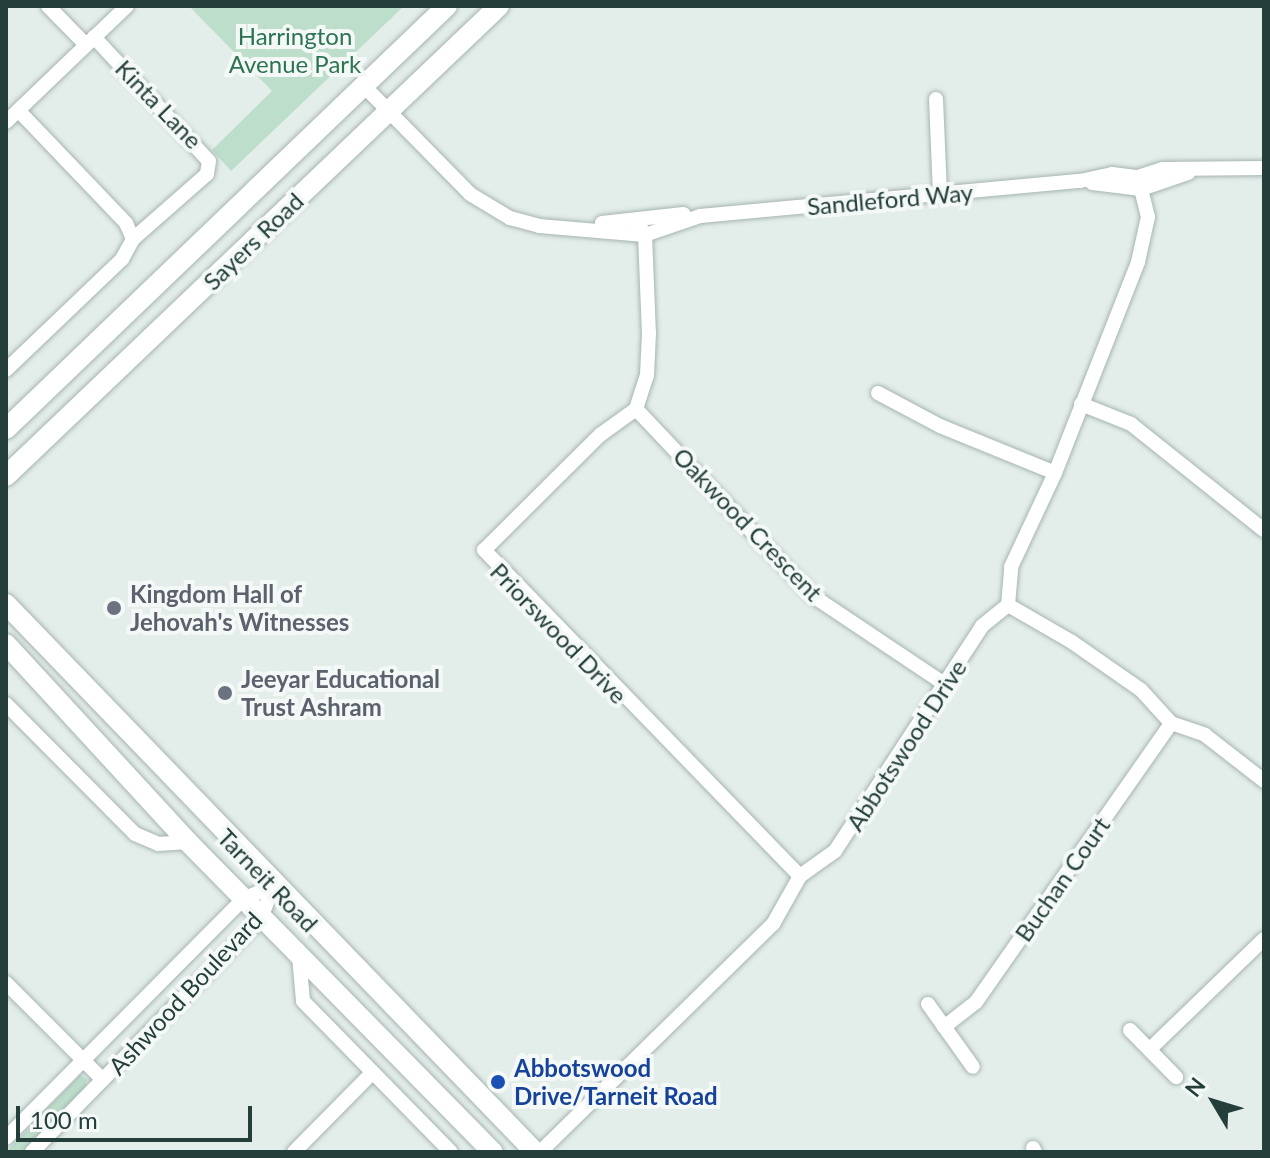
<!DOCTYPE html>
<html>
<head>
<meta charset="utf-8">
<style>
	body { margin:0 }
	#map { position:relative; width:1270px; height:1158px; overflow:hidden; background:#e3edea; font-family:Lato,sans-serif }
	div>[style] { position:absolute }
	.green>* { inset:0; background:#bddeca }
	.roads { filter:drop-shadow(0 0 2px #a6b5b2) drop-shadow(0 0 2px #a6b5b2) }
	.street>* { height:14px; margin:-7px; padding:0 7px; transform-origin:7px; border-radius:7px; background:#fff }
	.secondary>* { height:20px; margin:-10px; padding:0 10px; transform-origin:10px; border-radius:10px; background:#fff }
	.dots>* { width:22px; height:22px; translate:-50% -50%; box-sizing:border-box; border:4px solid #f4f9f7; border-radius:50% }
	span { translate:-50% -50%; white-space:nowrap; text-align:center; line-height:1.15; -webkit-text-stroke:8px #f4f9f7; paint-order:stroke }
	.park-label { font-size:24px; color:#2d7552 }
	.street-label { font-size:24px; color:#233e3b }
	.worship-label { font-size:24px; color:#5b616d; font-weight:700 }
	.left { translate:0 -50%; text-align:left }
	.transit-label { font-size:24px; color:#164399; font-weight:700 }
	.frame { position:absolute; inset:0; border:8px solid #233e3b; pointer-events:none }
	.north { position:absolute; left:1174px; top:1062px; width:80px; height:80px; -webkit-text-stroke:6px #f4f9f7; paint-order:stroke; rotate:308deg; font-size:22px; font-weight:700; line-height:32px; text-align:center; color:#233e3b }
	.north::after { content:''; display:block; margin:auto; width:28px; height:36px; background:#233e3b; clip-path:polygon(50% 0,100% 100%,50% 72%,0 100%) }
	.scale { position:absolute; left:16px; top:1106px; width:236px; height:36px; box-sizing:border-box; border:4px solid #233e3b; border-top:0; padding-left:10px; font-size:24px; line-height:28px; white-space:nowrap; color:#233e3b; -webkit-text-stroke:6px #f4f9f7; paint-order:stroke }
</style>
</head>
<body>
<div id="map">
	<div class="green">
		<i style="clip-path:polygon(189px 6px,404px 6px,231px 171px,212px 150px,272px 91px)"></i>
		<i style="clip-path:polygon(80px 1075px,87px 1079px,85px 1089px,22px 1152px,6px 1152px)"></i>
	</div>
	<div class="roads">
		<div class="street">
			<i style="left:48px;top:6px;width:54px;rotate:45.7deg"></i>
			<i style="left:94px;top:37px;width:169px;rotate:47.2deg"></i>
			<i style="left:209px;top:161px;width:13px;rotate:99deg"></i>
			<i style="left:207px;top:174px;width:98px;rotate:138.7deg"></i>
			<i style="left:364px;top:86px;width:151px;rotate:45.5deg"></i>
			<i style="left:470px;top:194px;width:47px;rotate:31deg"></i>
			<i style="left:510px;top:218px;width:30px;rotate:15deg"></i>
			<i style="left:539px;top:226px;width:106px;rotate:4.9deg"></i>
			<i style="left:645px;top:235px;width:58px;rotate:-19.1deg"></i>
			<i style="left:700px;top:216px;width:382px;rotate:-5.3deg"></i>
			<i style="left:1080px;top:181px;width:33px;rotate:-12deg"></i>
			<i style="left:1112px;top:174px;width:26px;rotate:7deg"></i>
			<i style="left:1138px;top:177px;width:26px;rotate:-18deg"></i>
			<i style="left:1163px;top:169px;width:101px;rotate:-0.6deg"></i>
			<i style="left:936px;top:99px;width:95px;rotate:87.6deg"></i>
			<i style="left:6px;top:122px;width:168px;rotate:-43.8deg"></i>
			<i style="left:1092px;top:183px;width:49px;rotate:7deg"></i>
			<i style="left:1141px;top:189px;width:50px;rotate:-18.8deg"></i>
			<i style="left:602px;top:223px;width:82px;rotate:-6.3deg"></i>
			<i style="left:638px;top:223px;width:14px;rotate:60deg"></i>
			<i style="left:645px;top:235px;width:98px;rotate:87.7deg"></i>
			<i style="left:649px;top:333px;width:42px;rotate:92.7deg"></i>
			<i style="left:647px;top:375px;width:36px;rotate:108deg"></i>
			<i style="left:636px;top:409px;width:44px;rotate:144.2deg"></i>
			<i style="left:600px;top:435px;width:163px;rotate:135.2deg"></i>
			<i style="left:484px;top:550px;width:454px;rotate:45.9deg"></i>
			<i style="left:6px;top:370px;width:161px;rotate:-43.7deg"></i>
			<i style="left:122px;top:259px;width:23px;rotate:-61deg"></i>
			<i style="left:133px;top:239px;width:17px;rotate:-114deg"></i>
			<i style="left:126px;top:223px;width:156px;rotate:-133.7deg"></i>
			<i style="left:878px;top:393px;width:70px;rotate:28deg"></i>
			<i style="left:940px;top:426px;width:124px;rotate:22.2deg"></i>
			<i style="left:1081px;top:404px;width:54px;rotate:21.8deg"></i>
			<i style="left:1131px;top:424px;width:170px;rotate:38.6deg"></i>
			<i style="left:636px;top:409px;width:257px;rotate:46.6deg"></i>
			<i style="left:813px;top:596px;width:160px;rotate:33.8deg"></i>
			<i style="left:1008px;top:605px;width:74px;rotate:30deg"></i>
			<i style="left:1072px;top:642px;width:84px;rotate:34.8deg"></i>
			<i style="left:1141px;top:690px;width:45px;rotate:47.7deg"></i>
			<i style="left:1171px;top:723px;width:36px;rotate:19deg"></i>
			<i style="left:1205px;top:735px;width:75px;rotate:37.9deg"></i>
			<i style="left:6px;top:704px;width:183px;rotate:45.2deg"></i>
			<i style="left:135px;top:834px;width:25px;rotate:23deg"></i>
			<i style="left:158px;top:844px;width:30px;rotate:-4deg"></i>
			<i style="left:299px;top:956px;width:45px;rotate:84.9deg"></i>
			<i style="left:303px;top:1001px;width:211px;rotate:45.6deg"></i>
			<i style="left:6px;top:983px;width:137px;rotate:45deg"></i>
			<i style="left:928px;top:1004px;width:77px;rotate:54.5deg"></i>
			<i style="left:944px;top:1027px;width:41px;rotate:-38deg"></i>
			<i style="left:976px;top:1002px;width:340px;rotate:-55deg"></i>
			<i style="left:1130px;top:1030px;width:66px;rotate:45.6deg"></i>
			<i style="left:1150px;top:1049px;width:158px;rotate:-44deg"></i>
			<i style="left:6px;top:1138px;width:337px;rotate:-45.2deg"></i>
			<i style="left:243px;top:899px;width:33px;rotate:-23deg"></i>
			<i style="left:1033px;top:1148px;width:4px;rotate:63deg"></i>
			<i style="left:32px;top:1152px;width:327px;rotate:-45.6deg"></i>
			<i style="left:261px;top:918px;width:34px;rotate:-69deg"></i>
			<i style="left:294px;top:1152px;width:111px;rotate:-45.4deg"></i>
			<i style="left:540px;top:1152px;width:326px;rotate:-44.4deg"></i>
			<i style="left:773px;top:924px;width:55px;rotate:-60.6deg"></i>
			<i style="left:800px;top:876px;width:43px;rotate:-35.5deg"></i>
			<i style="left:835px;top:851px;width:269px;rotate:-56.8deg"></i>
			<i style="left:982px;top:626px;width:33px;rotate:-39deg"></i>
			<i style="left:1008px;top:605px;width:38px;rotate:-85deg"></i>
			<i style="left:1011px;top:567px;width:104px;rotate:-64.9deg"></i>
			<i style="left:1055px;top:473px;width:227px;rotate:-68.5deg"></i>
			<i style="left:1138px;top:262px;width:46px;rotate:-77.5deg"></i>
			<i style="left:1148px;top:217px;width:41px;rotate:-104deg"></i>
		</div>
		<div class="secondary">
			<i style="left:6px;top:429px;width:611px;rotate:-43.81deg"></i>
			<i style="left:6px;top:476px;width:681px;rotate:-43.63deg"></i>
			<i style="left:6px;top:604px;width:762px;rotate:46.01deg"></i>
			<i style="left:6px;top:644px;width:269px;rotate:47.4deg"></i>
			<i style="left:188px;top:842px;width:435px;rotate:45.5deg"></i>
		</div>
	</div>
	<div class="dots">
		<i style="left:114px;top:608px;background:#6b7280"></i>
		<i style="left:225px;top:693px;background:#6b7280"></i>
		<i style="left:498px;top:1082px;background:#1a4fb4"></i>
	</div>
	<div class="park-label">
		<span style="left:295px;top:50px">Harrington<br>Avenue Park</span>
	</div>
	<div class="street-label">
		<span style="left:159px;top:104px;rotate:46deg">Kinta Lane</span>
		<span style="left:890px;top:199px;rotate:-5deg">Sandleford Way</span>
		<span style="left:253px;top:241px;rotate:-44deg">Sayers Road</span>
		<span style="left:748px;top:524px;rotate:46deg">Oakwood Crescent</span>
		<span style="left:559px;top:633px;rotate:46deg">Priorswood Drive</span>
		<span style="left:906px;top:745px;rotate:-57deg">Abbotswood Drive</span>
		<span style="left:1062px;top:879px;rotate:-55deg">Buchan Court</span>
		<span style="left:268px;top:880px;rotate:46deg">Tarneit Road</span>
		<span style="left:185px;top:993px;rotate:-47deg">Ashwood Boulevard</span>
	</div>
	<div class="worship-label">
		<span class="left" style="left:130px;top:608px">Kingdom Hall of<br>Jehovah's Witnesses</span>
		<span class="left" style="left:241px;top:693px">Jeeyar Educational<br>Trust Ashram</span>
	</div>
	<div class="transit-label">
		<span class="left" style="left:514px;top:1082px">Abbotswood<br>Drive/Tarneit Road</span>
	</div>
	<div class="frame"></div>
	<div class="north">N</div>
	<div class="scale">100 m</div>
</div>
</body>
</html>
